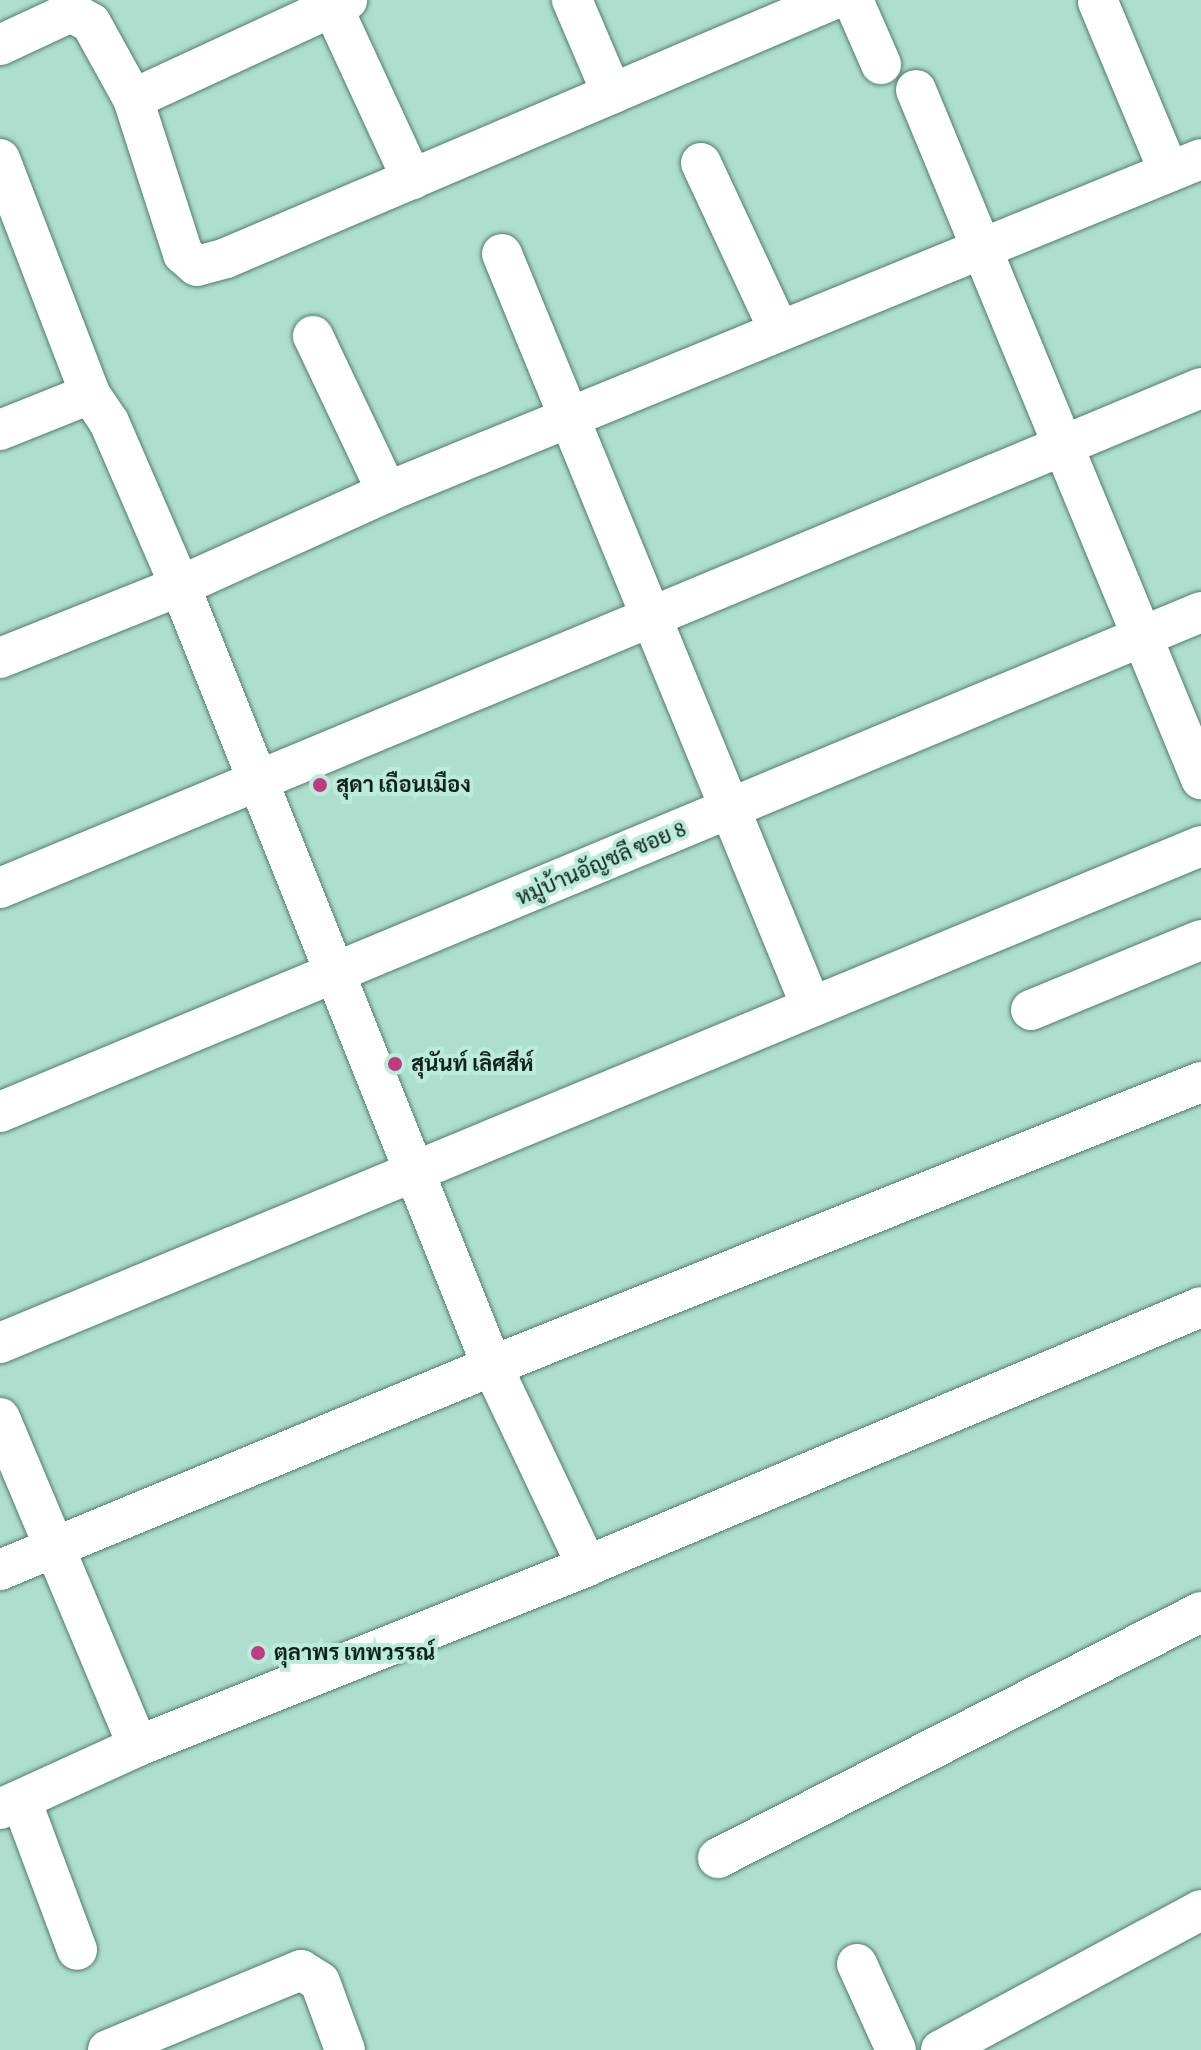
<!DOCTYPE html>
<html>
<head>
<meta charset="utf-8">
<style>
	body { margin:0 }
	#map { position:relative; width:1201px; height:2050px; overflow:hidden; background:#aedecd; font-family:"Crimson Pro",Sarabun,serif }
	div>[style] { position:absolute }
	.roads { filter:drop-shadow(0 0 2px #507d6e) drop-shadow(0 0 2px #507d6e) }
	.minor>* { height:40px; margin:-20px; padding:0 20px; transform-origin:20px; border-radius:20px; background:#fff }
	.dots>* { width:22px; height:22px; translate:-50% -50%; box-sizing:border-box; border:4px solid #bbebda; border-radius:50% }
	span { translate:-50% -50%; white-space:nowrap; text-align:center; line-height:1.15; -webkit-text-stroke:8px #bbebda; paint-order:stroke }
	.poi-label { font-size:22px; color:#10221d; font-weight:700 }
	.left { translate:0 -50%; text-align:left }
	.street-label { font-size:22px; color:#10221d }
</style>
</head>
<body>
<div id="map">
	<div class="roads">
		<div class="minor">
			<i style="left:572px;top:0;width:102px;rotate:66.9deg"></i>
			<i style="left:853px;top:0;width:70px;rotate:66.4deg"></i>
			<i style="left:1098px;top:2px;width:184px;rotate:67.3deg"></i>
			<i style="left:332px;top:6px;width:191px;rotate:65.2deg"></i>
			<i style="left:0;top:45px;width:78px;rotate:-24.9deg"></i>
			<i style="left:71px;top:12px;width:23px;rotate:29deg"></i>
			<i style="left:91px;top:23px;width:87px;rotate:61.1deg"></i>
			<i style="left:133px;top:99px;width:163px;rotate:72.1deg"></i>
			<i style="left:183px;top:254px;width:18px;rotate:41deg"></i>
			<i style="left:197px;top:266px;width:30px;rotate:-15deg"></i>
			<i style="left:226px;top:258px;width:659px;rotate:-23.06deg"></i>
			<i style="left:916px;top:90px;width:746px;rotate:67.53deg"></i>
			<i style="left:133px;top:99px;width:236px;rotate:-24.8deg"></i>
			<i style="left:0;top:159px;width:252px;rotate:69deg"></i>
			<i style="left:90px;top:394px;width:34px;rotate:56deg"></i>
			<i style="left:109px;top:422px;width:179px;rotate:66.6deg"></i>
			<i style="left:180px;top:586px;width:840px;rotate:68.2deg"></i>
			<i style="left:492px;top:1366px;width:221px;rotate:64.6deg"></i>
			<i style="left:701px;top:163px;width:184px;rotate:65deg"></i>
			<i style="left:502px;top:254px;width:813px;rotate:67.66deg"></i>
			<i style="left:313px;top:336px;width:173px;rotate:64.6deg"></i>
			<i style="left:0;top:430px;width:97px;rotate:-21.8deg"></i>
			<i style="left:0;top:658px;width:194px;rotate:-21.8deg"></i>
			<i style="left:180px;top:586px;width:227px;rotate:-24.4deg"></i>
			<i style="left:387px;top:492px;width:879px;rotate:-22.25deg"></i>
			<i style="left:0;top:888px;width:1301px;rotate:-22.6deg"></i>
			<i style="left:1031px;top:1010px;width:184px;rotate:-22.4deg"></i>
			<i style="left:0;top:1112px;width:1301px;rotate:-22.6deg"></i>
			<i style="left:0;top:1343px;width:1300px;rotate:-22.48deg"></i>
			<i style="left:0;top:1418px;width:356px;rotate:67.2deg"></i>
			<i style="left:0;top:1570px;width:533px;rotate:-22.52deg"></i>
			<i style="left:492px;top:1366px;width:764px;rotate:-21.83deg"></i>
			<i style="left:21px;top:1800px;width:160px;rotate:69.5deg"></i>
			<i style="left:0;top:1809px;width:152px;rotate:-24.5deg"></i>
			<i style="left:138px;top:1746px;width:484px;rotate:-21.8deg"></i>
			<i style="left:587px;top:1566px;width:666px;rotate:-22.87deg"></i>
			<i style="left:718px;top:1858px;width:542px;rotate:-26.99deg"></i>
			<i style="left:857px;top:1964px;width:94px;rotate:65.6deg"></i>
			<i style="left:108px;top:2050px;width:209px;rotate:-22.5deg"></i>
			<i style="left:301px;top:1970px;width:22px;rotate:32deg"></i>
			<i style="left:320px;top:1982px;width:72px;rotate:69.8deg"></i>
			<i style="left:941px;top:2050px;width:295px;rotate:-28.3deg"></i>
		</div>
	</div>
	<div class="dots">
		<i style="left:320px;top:785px;background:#bf3b81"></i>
		<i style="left:395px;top:1064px;background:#bf3b81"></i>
		<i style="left:258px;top:1653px;background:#bf3b81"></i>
	</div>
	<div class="poi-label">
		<span class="left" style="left:336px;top:785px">สุดา เถือนเมือง</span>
		<span class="left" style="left:411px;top:1064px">สุนันท์ เลิศสีห์</span>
		<span class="left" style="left:274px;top:1653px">ตุลาพร เทพวรรณ์</span>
	</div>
	<div class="street-label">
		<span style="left:601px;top:863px;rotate:-23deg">หมู่บ้านอัญชลี ซอย 8</span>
	</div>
</div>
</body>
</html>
